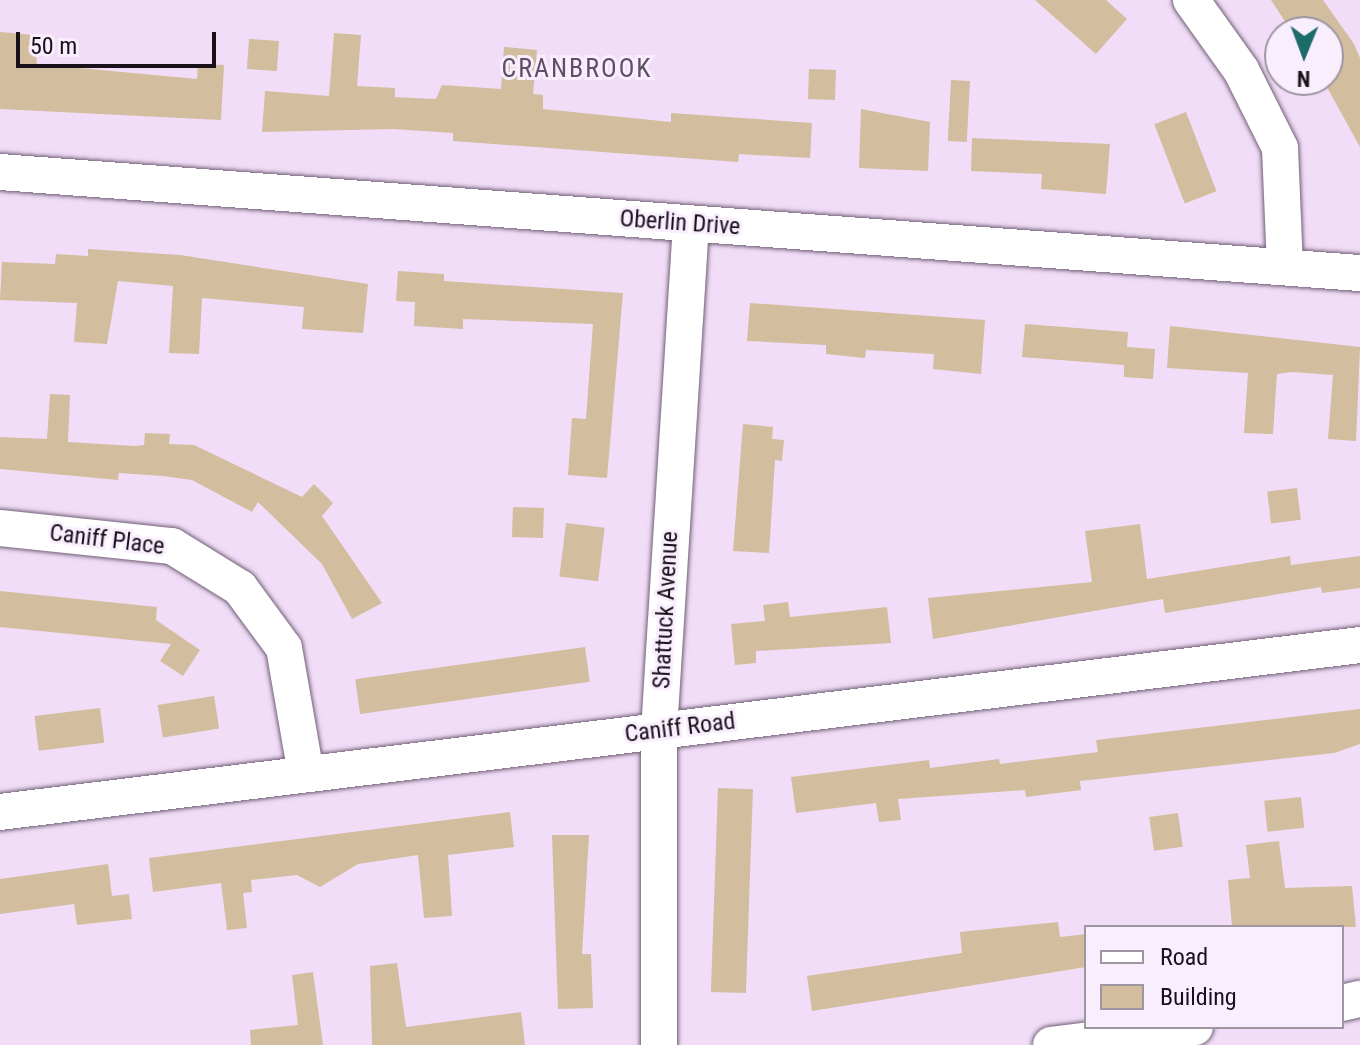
<!DOCTYPE html>
<html>
<head>
<meta charset="utf-8">
<style>
	body { margin:0 }
	#map { position:relative; width:1360px; height:1045px; overflow:hidden; background:#f1ddf7; font-family:"Roboto Condensed",sans-serif }
	div>[style] { position:absolute }
	.building>* { inset:0; background:#d2bd9e; transform-origin:0 0 }
	.roads { filter:drop-shadow(0 0 2px #705f76) drop-shadow(0 0 2px #705f76) }
	.minor>* { height:36px; margin:-18px; padding:0 18px; transform-origin:18px; border-radius:18px; background:#fff }
	span { translate:-50% -50%; white-space:nowrap; text-align:center; line-height:1.15; -webkit-text-stroke:6px #f9eefd; paint-order:stroke }
	.street-label { font-size:24px; color:#18111a }
	.neighbourhood-label { font-size:26px; color:#5f4e64; letter-spacing:2px }
	.legend { position:absolute; left:1084px; top:925px; width:260px; height:104px; box-sizing:border-box; background:#f9eefd; border:2px solid #9f96a2; margin:0; padding:10px 14px; list-style:none; font-size:24px; color:#18111a }
	.legend li { display:flex; align-items:center; gap:16px; height:40px }
	.legend b { width:40px; border:2px solid #9f96a2 }
	.north { position:absolute; left:1264px; top:16px; width:80px; height:80px; box-sizing:border-box; background:#f9eefd; border:2px solid #9f96a2; border-radius:50%; rotate:181deg; font-size:22px; font-weight:700; line-height:32px; text-align:center; color:#18111a }
	.north::after { content:''; display:block; margin:auto; width:28px; height:36px; background:#1e6b6c; clip-path:polygon(50% 0,100% 100%,50% 72%,0 100%) }
	.scale { position:absolute; left:16px; top:32px; width:200px; height:36px; box-sizing:border-box; border:4px solid #18111a; border-top:0; padding-left:10px; font-size:24px; line-height:28px; white-space:nowrap; color:#18111a; -webkit-text-stroke:6px #f9eefd; paint-order:stroke }
</style>
</head>
<body>
<div id="map">
	<div class="building">
		<i style="clip-path:polygon(1035px 0,1106px 0,1127px 19px,1096px 54px)"></i>
		<i style="clip-path:polygon(1271px 0,1323px 0,1354px 44px,1360px 58px,1360px 147px,1328px 89px,1328px 32px,1292px 32px)"></i>
		<i style="clip-path:polygon(0 32px,34px 35px,37px 64px,197px 79px,198px 64px,224px 65px,221px 120px,0 109px)"></i>
		<i style="clip-path:polygon(334px 33px,361px 35px,357px 86px,395px 88px,395px 97px,436px 99px,442px 85px,501px 89px,504px 47px,537px 50px,533px 94px,543px 95px,543px 109px,671px 122px,671px 113px,812px 123px,810px 158px,739px 154px,738px 162px,453px 141px,453px 133px,393px 129px,262px 132px,265px 91px,329px 96px)"></i>
		<i style="left:249px;top:39px;width:30px;height:30px;rotate:4deg"></i>
		<i style="left:809px;top:69px;width:27px;height:30px;rotate:2deg"></i>
		<i style="left:951px;top:80px;width:19px;height:61px;rotate:3deg"></i>
		<i style="clip-path:polygon(861px 109px,930px 122px,928px 171px,859px 168px)"></i>
		<i style="left:1186px;top:112px;width:85px;height:34px;rotate:69deg"></i>
		<i style="clip-path:polygon(972px 138px,1110px 144px,1106px 194px,1041px 189px,1042px 174px,971px 171px)"></i>
		<i style="clip-path:polygon(88px 249px,180px 255px,368px 284px,363px 333px,302px 329px,304px 307px,202px 298px,199px 354px,169px 353px,173px 286px,118px 281px,107px 344px,74px 342px,77px 303px,0 300px,2px 262px,55px 264px,56px 254px,88px 256px)"></i>
		<i style="clip-path:polygon(398px 271px,444px 274px,444px 281px,623px 293px,607px 478px,568px 475px,572px 418px,586px 419px,593px 324px,463px 319px,463px 329px,414px 326px,415px 302px,396px 301px)"></i>
		<i style="clip-path:polygon(750px 303px,985px 320px,981px 374px,933px 369px,934px 354px,866px 350px,865px 358px,826px 354px,826px 345px,747px 341px)"></i>
		<i style="clip-path:polygon(1025px 324px,1128px 332px,1127px 347px,1155px 349px,1153px 379px,1124px 377px,1124px 365px,1022px 357px)"></i>
		<i style="clip-path:polygon(1170px 326px,1360px 347px,1356px 441px,1328px 439px,1333px 375px,1292px 372px,1277px 374px,1273px 434px,1244px 433px,1248px 373px,1167px 368px)"></i>
		<i style="clip-path:polygon(50px 394px,70px 395px,68px 442px,135px 446px,144px 445px,145px 433px,170px 434px,169px 444px,194px 445px,302px 497px,314px 484px,333px 503px,322px 516px,382px 603px,352px 619px,322px 564px,258px 502px,252px 512px,192px 480px,163px 476px,119px 473px,118px 480px,0 469px,0 437px,47px 439px)"></i>
		<i style="clip-path:polygon(743px 424px,773px 427px,772px 439px,784px 440px,782px 461px,775px 460px,769px 553px,733px 551px)"></i>
		<i style="left:1297px;top:488px;width:32px;height:30px;rotate:83deg"></i>
		<i style="left:513px;top:507px;width:31px;height:30px;rotate:2deg"></i>
		<i style="left:566px;top:523px;width:39px;height:54px;rotate:7deg"></i>
		<i style="clip-path:polygon(1140px 524px,1147px 579px,1290px 556px,1291px 565px,1360px 556px,1360px 588px,1322px 593px,1321px 587px,1165px 613px,1163px 599px,933px 639px,928px 598px,1092px 582px,1085px 531px)"></i>
		<i style="clip-path:polygon(0 591px,157px 607px,156px 620px,200px 650px,183px 676px,160px 661px,171px 644px,0 627px)"></i>
		<i style="clip-path:polygon(788px 602px,790px 617px,887px 607px,891px 643px,756px 651px,756px 663px,735px 665px,731px 624px,765px 621px,763px 605px)"></i>
		<i style="left:585px;top:647px;width:35px;height:232px;rotate:82deg"></i>
		<i style="left:214px;top:696px;width:33px;height:57px;rotate:81deg"></i>
		<i style="left:100px;top:708px;width:35px;height:66px;rotate:83deg"></i>
		<i style="clip-path:polygon(1360px 709px,1360px 744px,1334px 753px,1080px 781px,1081px 790px,1026px 797px,1025px 790px,898px 799px,901px 820px,879px 822px,876px 803px,796px 813px,791px 777px,929px 760px,930px 768px,999px 759px,1000px 764px,1098px 752px,1096px 740px)"></i>
		<i style="left:718px;top:788px;width:35px;height:204px;rotate:2deg"></i>
		<i style="left:1301px;top:797px;width:31px;height:37px;rotate:84deg"></i>
		<i style="clip-path:polygon(510px 812px,514px 847px,448px 855px,452px 916px,424px 918px,418px 855px,358px 864px,320px 887px,297px 875px,251px 880px,252px 892px,243px 893px,247px 928px,227px 930px,221px 883px,153px 892px,149px 858px)"></i>
		<i style="left:1178px;top:813px;width:34px;height:29px;rotate:82deg"></i>
		<i style="clip-path:polygon(552px 835px,589px 835px,582px 954px,591px 954px,593px 1008px,558px 1009px)"></i>
		<i style="clip-path:polygon(1279px 841px,1285px 888px,1352px 886px,1356px 927px,1232px 927px,1228px 880px,1250px 878px,1246px 845px)"></i>
		<i style="clip-path:polygon(108px 864px,112px 896px,129px 894px,132px 919px,77px 925px,74px 904px,0 914px,0 879px)"></i>
		<i style="clip-path:polygon(1058px 922px,1060px 937px,1086px 934px,1086px 967px,812px 1011px,807px 976px,962px 953px,960px 932px)"></i>
		<i style="clip-path:polygon(397px 963px,406px 1027px,521px 1012px,525px 1045px,372px 1045px,370px 966px)"></i>
		<i style="clip-path:polygon(313px 972px,323px 1045px,251px 1045px,250px 1030px,298px 1025px,292px 975px)"></i>
	</div>
	<div class="roads">
		<div class="minor">
			<i style="left:1191px;top:0;width:86px;rotate:54.5deg"></i>
			<i style="left:1241px;top:70px;width:87px;rotate:63.4deg"></i>
			<i style="left:1280px;top:148px;width:119px;rotate:87.6deg"></i>
			<i style="left:0;top:172px;width:1364px;rotate:4.25deg"></i>
			<i style="left:0;top:528px;width:173px;rotate:6deg"></i>
			<i style="left:172px;top:546px;width:80px;rotate:31.7deg"></i>
			<i style="left:240px;top:588px;width:74px;rotate:53.7deg"></i>
			<i style="left:284px;top:648px;width:128px;rotate:80.1deg"></i>
			<i style="left:0;top:812px;width:1370px;rotate:-7deg"></i>
			<i style="left:1342px;top:1003px;width:18px;rotate:-13deg"></i>
			<i style="left:659px;top:1045px;width:314px;rotate:-90deg"></i>
			<i style="left:659px;top:731px;width:508px;rotate:-86.39deg"></i>
			<i style="left:1051px;top:1045px;width:145px;rotate:-7.1deg"></i>
		</div>
	</div>
	<div class="street-label">
		<span style="left:680px;top:223px;rotate:4deg">Oberlin Drive</span>
		<span style="left:107px;top:540px;rotate:7deg">Caniff Place</span>
		<span style="left:666px;top:610px;rotate:-87deg">Shattuck Avenue</span>
		<span style="left:680px;top:728px;rotate:-7deg">Caniff Road</span>
	</div>
	<div class="neighbourhood-label">
		<span style="left:577px;top:69px">CRANBROOK</span>
	</div>
	<ul class="legend">
	<li><b style="height:10px;background:#fff"></b>Road</li>
	<li><b style="height:22px;background:#d2bd9e"></b>Building</li>
	</ul>
	<div class="north">N</div>
	<div class="scale">50 m</div>
</div>
</body>
</html>
